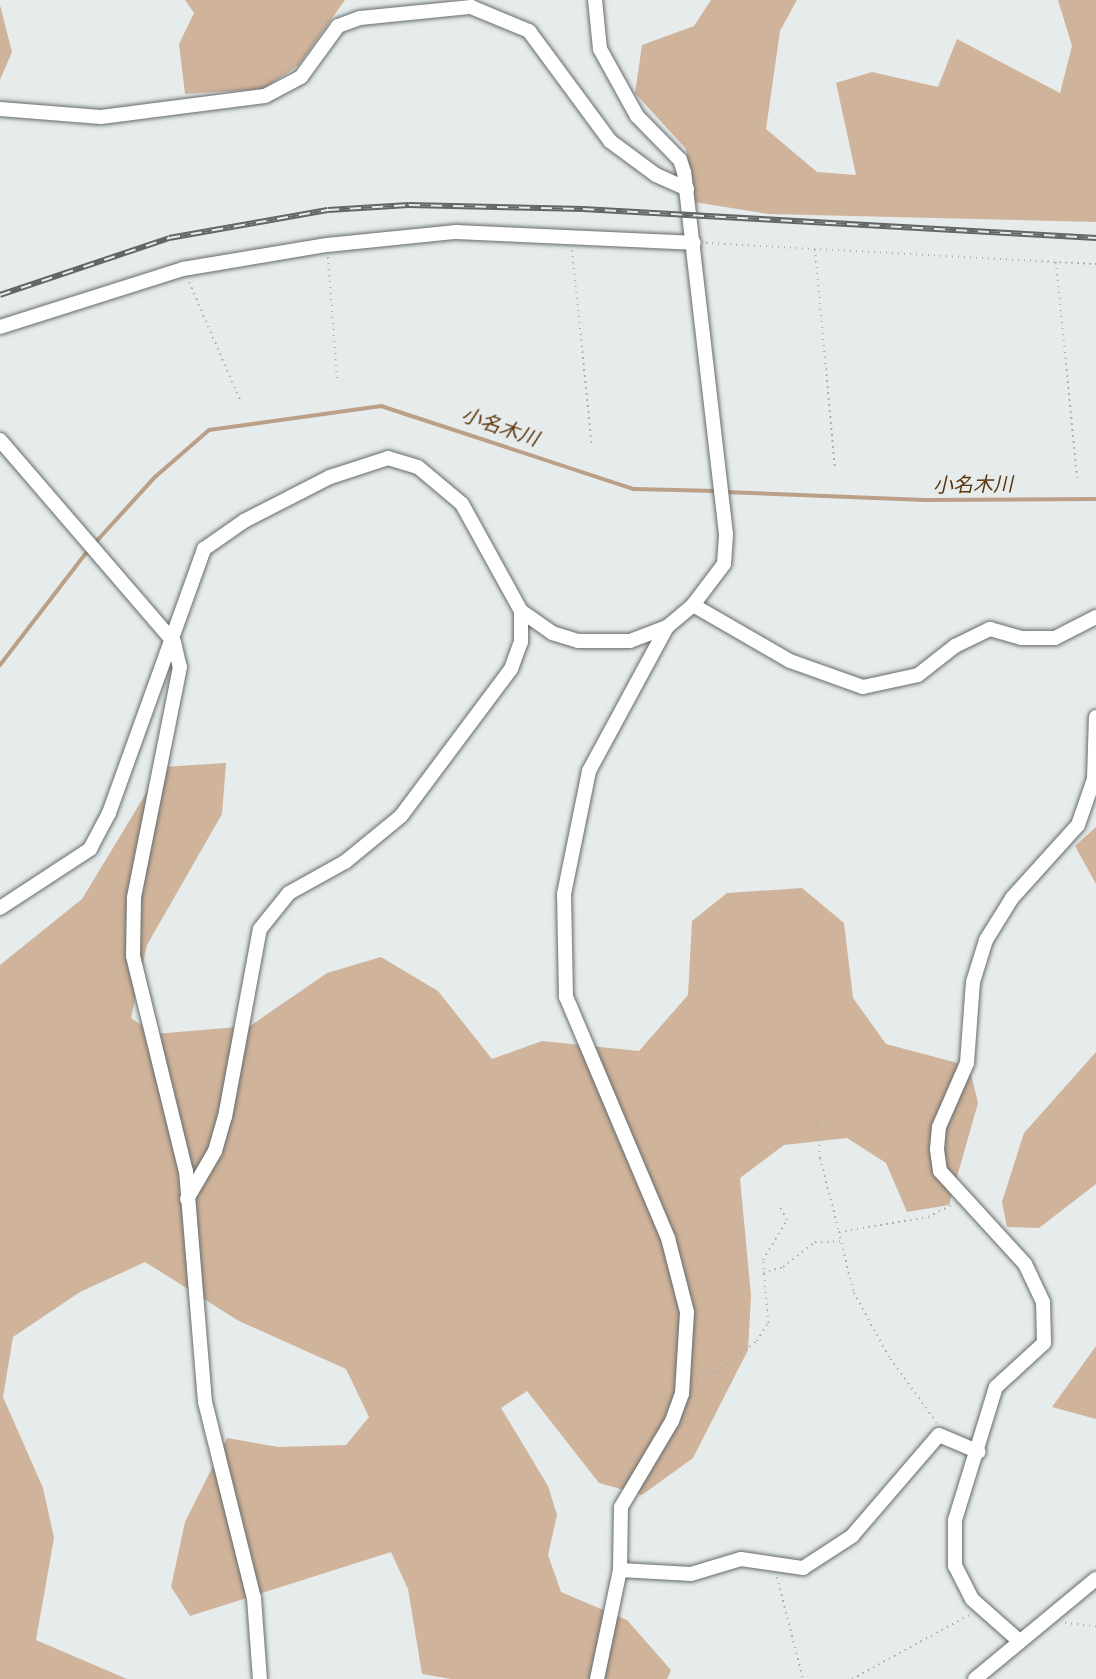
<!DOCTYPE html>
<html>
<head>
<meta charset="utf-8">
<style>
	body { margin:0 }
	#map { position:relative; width:1096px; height:1679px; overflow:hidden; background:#e6ecec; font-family:"DejaVu Sans","Noto Sans JP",sans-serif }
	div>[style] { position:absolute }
	.forest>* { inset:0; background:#d0b39b }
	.stream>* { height:4px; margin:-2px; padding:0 2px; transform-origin:2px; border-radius:2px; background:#bb9f87 }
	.path>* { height:2px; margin-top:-1px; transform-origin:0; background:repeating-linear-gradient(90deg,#abb0b0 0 1.5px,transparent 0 6px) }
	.roads { filter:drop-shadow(0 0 2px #666b6b) drop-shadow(0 0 2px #666b6b) }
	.street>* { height:14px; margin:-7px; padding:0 7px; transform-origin:7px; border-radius:7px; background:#fff }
	.rail>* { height:6px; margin-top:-3px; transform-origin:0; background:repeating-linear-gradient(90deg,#e6ecec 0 11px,#626666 0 22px); box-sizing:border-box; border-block:2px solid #626666 }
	span { translate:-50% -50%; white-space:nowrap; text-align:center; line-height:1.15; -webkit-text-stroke:5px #e6ecec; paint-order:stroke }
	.water-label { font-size:20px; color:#5c350b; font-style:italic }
</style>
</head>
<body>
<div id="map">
	<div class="forest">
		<i style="clip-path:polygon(185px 0,345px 0,299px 65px,263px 89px,185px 94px,179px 44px,194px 13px)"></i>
		<i style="clip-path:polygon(711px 0,797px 0,780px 31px,766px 129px,817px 172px,856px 175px,836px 83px,872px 72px,938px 87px,957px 39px,1060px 93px,1072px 46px,1058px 0,1096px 0,1096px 222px,769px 214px,694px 202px,686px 149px,635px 93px,642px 45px,694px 26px)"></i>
		<i style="clip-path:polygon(0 5px,12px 52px,0 80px)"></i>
		<i style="clip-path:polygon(226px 763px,222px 814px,147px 945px,131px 1018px,154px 1034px,250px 1026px,327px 973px,381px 957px,438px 991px,492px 1059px,542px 1041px,639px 1051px,688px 995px,692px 921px,727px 893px,802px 888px,844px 923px,853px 998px,886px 1044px,969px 1066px,978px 1103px,949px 1205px,907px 1212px,886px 1163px,847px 1138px,784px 1145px,740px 1178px,751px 1296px,748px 1350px,693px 1458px,642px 1495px,599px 1483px,527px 1391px,501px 1408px,548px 1486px,557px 1515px,548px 1555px,561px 1592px,627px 1620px,671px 1670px,667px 1679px,451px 1679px,422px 1674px,408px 1589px,391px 1552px,190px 1616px,171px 1587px,185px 1522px,227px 1438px,278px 1447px,346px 1445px,369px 1417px,346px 1369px,239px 1321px,145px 1262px,80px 1292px,13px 1337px,3px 1397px,43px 1488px,54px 1538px,36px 1640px,127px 1679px,0 1679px,0 965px,82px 899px,162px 767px)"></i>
		<i style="clip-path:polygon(1096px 827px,1096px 884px,1075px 846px)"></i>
		<i style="clip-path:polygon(1096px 1052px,1096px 1184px,1039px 1228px,1007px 1227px,1002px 1202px,1024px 1133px)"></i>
		<i style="clip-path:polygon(1096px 1346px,1096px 1419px,1052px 1407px)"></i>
	</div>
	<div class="stream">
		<i style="left:724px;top:492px;width:201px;rotate:2.3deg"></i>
		<i style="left:925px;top:500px;width:171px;rotate:-0.3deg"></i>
		<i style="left:94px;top:544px;width:91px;rotate:-47.7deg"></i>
		<i style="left:155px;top:477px;width:72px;rotate:-41deg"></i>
		<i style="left:209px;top:430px;width:174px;rotate:-7.9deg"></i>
		<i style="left:381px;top:406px;width:266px;rotate:18.2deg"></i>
		<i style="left:634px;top:489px;width:83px;rotate:1.4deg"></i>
		<i style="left:0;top:665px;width:146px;rotate:-52.5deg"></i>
	</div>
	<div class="path">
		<i style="left:706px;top:243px;width:391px;rotate:3.1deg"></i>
		<i style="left:815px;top:249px;width:219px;rotate:84.8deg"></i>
		<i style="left:572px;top:250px;width:197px;rotate:84.2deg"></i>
		<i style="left:328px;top:257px;width:123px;rotate:85.8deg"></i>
		<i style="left:1056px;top:262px;width:217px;rotate:84.4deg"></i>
		<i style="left:189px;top:282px;width:129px;rotate:66.6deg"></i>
		<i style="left:816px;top:1103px;width:55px;rotate:85.8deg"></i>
		<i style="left:820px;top:1158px;width:76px;rotate:75.6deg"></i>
		<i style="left:763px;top:1273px;width:21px;rotate:-17deg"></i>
		<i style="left:783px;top:1267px;width:41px;rotate:-38deg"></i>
		<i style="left:815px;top:1242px;width:25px;rotate:-2deg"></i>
		<i style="left:696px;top:1377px;width:21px;rotate:-14deg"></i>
		<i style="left:716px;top:1372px;width:51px;rotate:-37.1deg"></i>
		<i style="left:757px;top:1341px;width:21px;rotate:-59deg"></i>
		<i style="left:768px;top:1323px;width:63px;rotate:-94.5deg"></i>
		<i style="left:763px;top:1260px;width:47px;rotate:-59deg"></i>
		<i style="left:787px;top:1220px;width:15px;rotate:-118deg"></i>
		<i style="left:937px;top:1423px;width:82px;rotate:-126deg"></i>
		<i style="left:889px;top:1357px;width:75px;rotate:-118.6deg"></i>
		<i style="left:853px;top:1291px;width:61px;rotate:-103.3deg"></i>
		<i style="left:839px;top:1232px;width:90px;rotate:-9.6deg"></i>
		<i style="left:928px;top:1217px;width:28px;rotate:-27deg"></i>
		<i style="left:777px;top:1577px;width:105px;rotate:75.7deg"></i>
		<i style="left:1065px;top:1623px;width:31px;rotate:6deg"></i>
		<i style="left:852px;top:1679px;width:136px;rotate:-28.6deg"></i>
	</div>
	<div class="roads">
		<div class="street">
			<i style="left:0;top:109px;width:101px;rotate:4.5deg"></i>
			<i style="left:101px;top:117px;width:165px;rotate:-7.3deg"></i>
			<i style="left:265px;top:96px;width:41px;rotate:-27.8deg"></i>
			<i style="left:301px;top:77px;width:63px;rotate:-54deg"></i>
			<i style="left:338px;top:26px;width:23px;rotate:-20deg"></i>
			<i style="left:360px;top:18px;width:112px;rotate:-5.7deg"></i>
			<i style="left:471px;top:7px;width:63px;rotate:22.5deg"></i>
			<i style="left:529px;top:31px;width:137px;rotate:53.6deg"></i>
			<i style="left:610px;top:141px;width:57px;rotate:36.5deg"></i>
			<i style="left:656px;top:175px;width:34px;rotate:24deg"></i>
			<i style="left:0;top:327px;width:192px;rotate:-17.6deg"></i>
			<i style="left:183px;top:269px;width:146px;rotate:-9.5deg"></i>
			<i style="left:327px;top:245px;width:130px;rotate:-5.8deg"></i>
			<i style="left:456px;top:232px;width:238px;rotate:2.6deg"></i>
			<i style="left:0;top:440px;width:267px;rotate:49.3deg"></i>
			<i style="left:174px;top:642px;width:26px;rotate:77deg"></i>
			<i style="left:180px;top:667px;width:236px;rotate:101.3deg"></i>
			<i style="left:134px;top:898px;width:58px;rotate:91deg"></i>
			<i style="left:133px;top:956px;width:221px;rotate:76.2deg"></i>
			<i style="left:186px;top:1171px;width:232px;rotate:85.3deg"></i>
			<i style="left:205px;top:1402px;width:202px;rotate:76deg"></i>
			<i style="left:254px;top:1598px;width:81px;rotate:85.8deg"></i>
			<i style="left:693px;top:605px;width:112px;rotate:30deg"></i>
			<i style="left:790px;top:661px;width:77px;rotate:19.6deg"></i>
			<i style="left:863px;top:687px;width:56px;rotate:-12.3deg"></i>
			<i style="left:918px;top:675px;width:47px;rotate:-38.1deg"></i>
			<i style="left:955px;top:646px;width:39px;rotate:-26deg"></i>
			<i style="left:990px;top:629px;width:32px;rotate:16deg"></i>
			<i style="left:1021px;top:638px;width:34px"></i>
			<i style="left:1055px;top:638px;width:46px;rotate:-27.1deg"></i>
			<i style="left:0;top:908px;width:108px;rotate:-33.2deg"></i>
			<i style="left:90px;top:849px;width:41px;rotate:-62.2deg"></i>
			<i style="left:109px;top:813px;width:281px;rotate:-70.2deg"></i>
			<i style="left:204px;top:549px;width:49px;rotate:-35deg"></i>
			<i style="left:244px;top:521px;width:97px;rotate:-27.1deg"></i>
			<i style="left:330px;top:477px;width:61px;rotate:-18.1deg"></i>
			<i style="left:388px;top:458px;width:31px;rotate:17deg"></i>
			<i style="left:418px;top:467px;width:57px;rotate:40.1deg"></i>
			<i style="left:462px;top:504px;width:122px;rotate:61.1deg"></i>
			<i style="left:521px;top:611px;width:38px;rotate:35deg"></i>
			<i style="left:552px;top:633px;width:27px;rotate:17deg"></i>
			<i style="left:578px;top:641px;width:52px"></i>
			<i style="left:630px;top:641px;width:40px;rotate:-21deg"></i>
			<i style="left:667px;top:627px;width:34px;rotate:-40deg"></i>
			<i style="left:693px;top:605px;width:51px;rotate:-52.9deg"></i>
			<i style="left:724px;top:564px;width:30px;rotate:-86deg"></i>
			<i style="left:726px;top:534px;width:364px;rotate:-96.6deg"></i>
			<i style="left:684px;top:172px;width:13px;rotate:-108deg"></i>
			<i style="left:680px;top:160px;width:62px;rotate:-134.3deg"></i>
			<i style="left:637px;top:116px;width:77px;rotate:-118.9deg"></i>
			<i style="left:600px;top:49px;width:49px;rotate:-95.8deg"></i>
			<i style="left:187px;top:1199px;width:56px;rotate:-59.7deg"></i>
			<i style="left:215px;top:1151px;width:35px;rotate:-74deg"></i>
			<i style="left:225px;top:1117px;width:191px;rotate:-79.5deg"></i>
			<i style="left:260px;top:929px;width:46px;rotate:-51.1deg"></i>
			<i style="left:289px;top:893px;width:64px;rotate:-29deg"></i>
			<i style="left:345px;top:862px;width:72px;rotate:-39.4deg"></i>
			<i style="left:401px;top:816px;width:184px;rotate:-53.2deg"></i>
			<i style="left:511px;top:669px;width:29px;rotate:-70deg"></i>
			<i style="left:521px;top:642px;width:31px;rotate:-90deg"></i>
			<i style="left:620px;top:1570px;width:71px;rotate:3.2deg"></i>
			<i style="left:691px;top:1574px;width:52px;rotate:-16.7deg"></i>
			<i style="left:741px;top:1559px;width:63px;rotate:8.3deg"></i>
			<i style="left:803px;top:1568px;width:59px;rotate:-33.1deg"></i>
			<i style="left:852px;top:1536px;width:133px;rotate:-49.3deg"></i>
			<i style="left:939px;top:1435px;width:43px;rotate:23deg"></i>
			<i style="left:1017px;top:1639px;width:60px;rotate:-138.4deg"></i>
			<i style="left:972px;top:1599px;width:37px;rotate:-117deg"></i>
			<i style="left:955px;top:1566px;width:46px;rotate:-90deg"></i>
			<i style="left:955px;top:1520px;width:139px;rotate:-72.9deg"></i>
			<i style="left:996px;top:1387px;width:65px;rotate:-42.5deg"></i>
			<i style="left:1044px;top:1343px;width:41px;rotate:-91.4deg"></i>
			<i style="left:1043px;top:1302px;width:42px;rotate:-115.3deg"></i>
			<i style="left:1025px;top:1264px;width:126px;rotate:-132.4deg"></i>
			<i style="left:940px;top:1171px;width:22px;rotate:-98deg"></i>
			<i style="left:937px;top:1149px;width:22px;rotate:-85deg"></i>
			<i style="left:939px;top:1127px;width:70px;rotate:-66.4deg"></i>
			<i style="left:967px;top:1063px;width:81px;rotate:-85.8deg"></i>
			<i style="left:973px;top:982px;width:44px;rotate:-72.8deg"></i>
			<i style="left:986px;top:940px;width:49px;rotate:-58.2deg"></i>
			<i style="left:1012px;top:898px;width:98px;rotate:-47.9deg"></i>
			<i style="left:1078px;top:825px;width:49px;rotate:-70.8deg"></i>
			<i style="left:1094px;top:779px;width:62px;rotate:-88.2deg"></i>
			<i style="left:597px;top:1679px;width:111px;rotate:-78.1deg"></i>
			<i style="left:620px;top:1570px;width:63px;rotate:-89.1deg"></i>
			<i style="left:621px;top:1507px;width:100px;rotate:-59.3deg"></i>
			<i style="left:672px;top:1421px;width:29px;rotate:-70deg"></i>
			<i style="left:682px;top:1394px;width:82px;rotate:-86.5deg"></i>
			<i style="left:687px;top:1312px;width:76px;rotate:-104.4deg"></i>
			<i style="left:668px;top:1238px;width:262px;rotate:-112.9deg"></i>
			<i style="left:566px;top:997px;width:103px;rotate:-91.1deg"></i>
			<i style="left:564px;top:894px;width:126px;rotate:-78.5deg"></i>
			<i style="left:589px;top:771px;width:164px;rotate:-61.6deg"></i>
			<i style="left:975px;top:1679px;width:157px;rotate:-39.6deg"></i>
		</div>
	</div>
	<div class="rail">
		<i style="left:0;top:295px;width:178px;rotate:-18.6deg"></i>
		<i style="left:169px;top:238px;width:161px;rotate:-10deg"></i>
		<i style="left:328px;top:210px;width:81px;rotate:-3.5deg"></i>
		<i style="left:409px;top:205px;width:174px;rotate:1.3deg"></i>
		<i style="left:583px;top:209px;width:514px;rotate:3.24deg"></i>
	</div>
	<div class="water-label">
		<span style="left:500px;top:427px;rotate:19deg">小名木川</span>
		<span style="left:973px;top:485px;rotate:-1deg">小名木川</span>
	</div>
</div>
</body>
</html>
